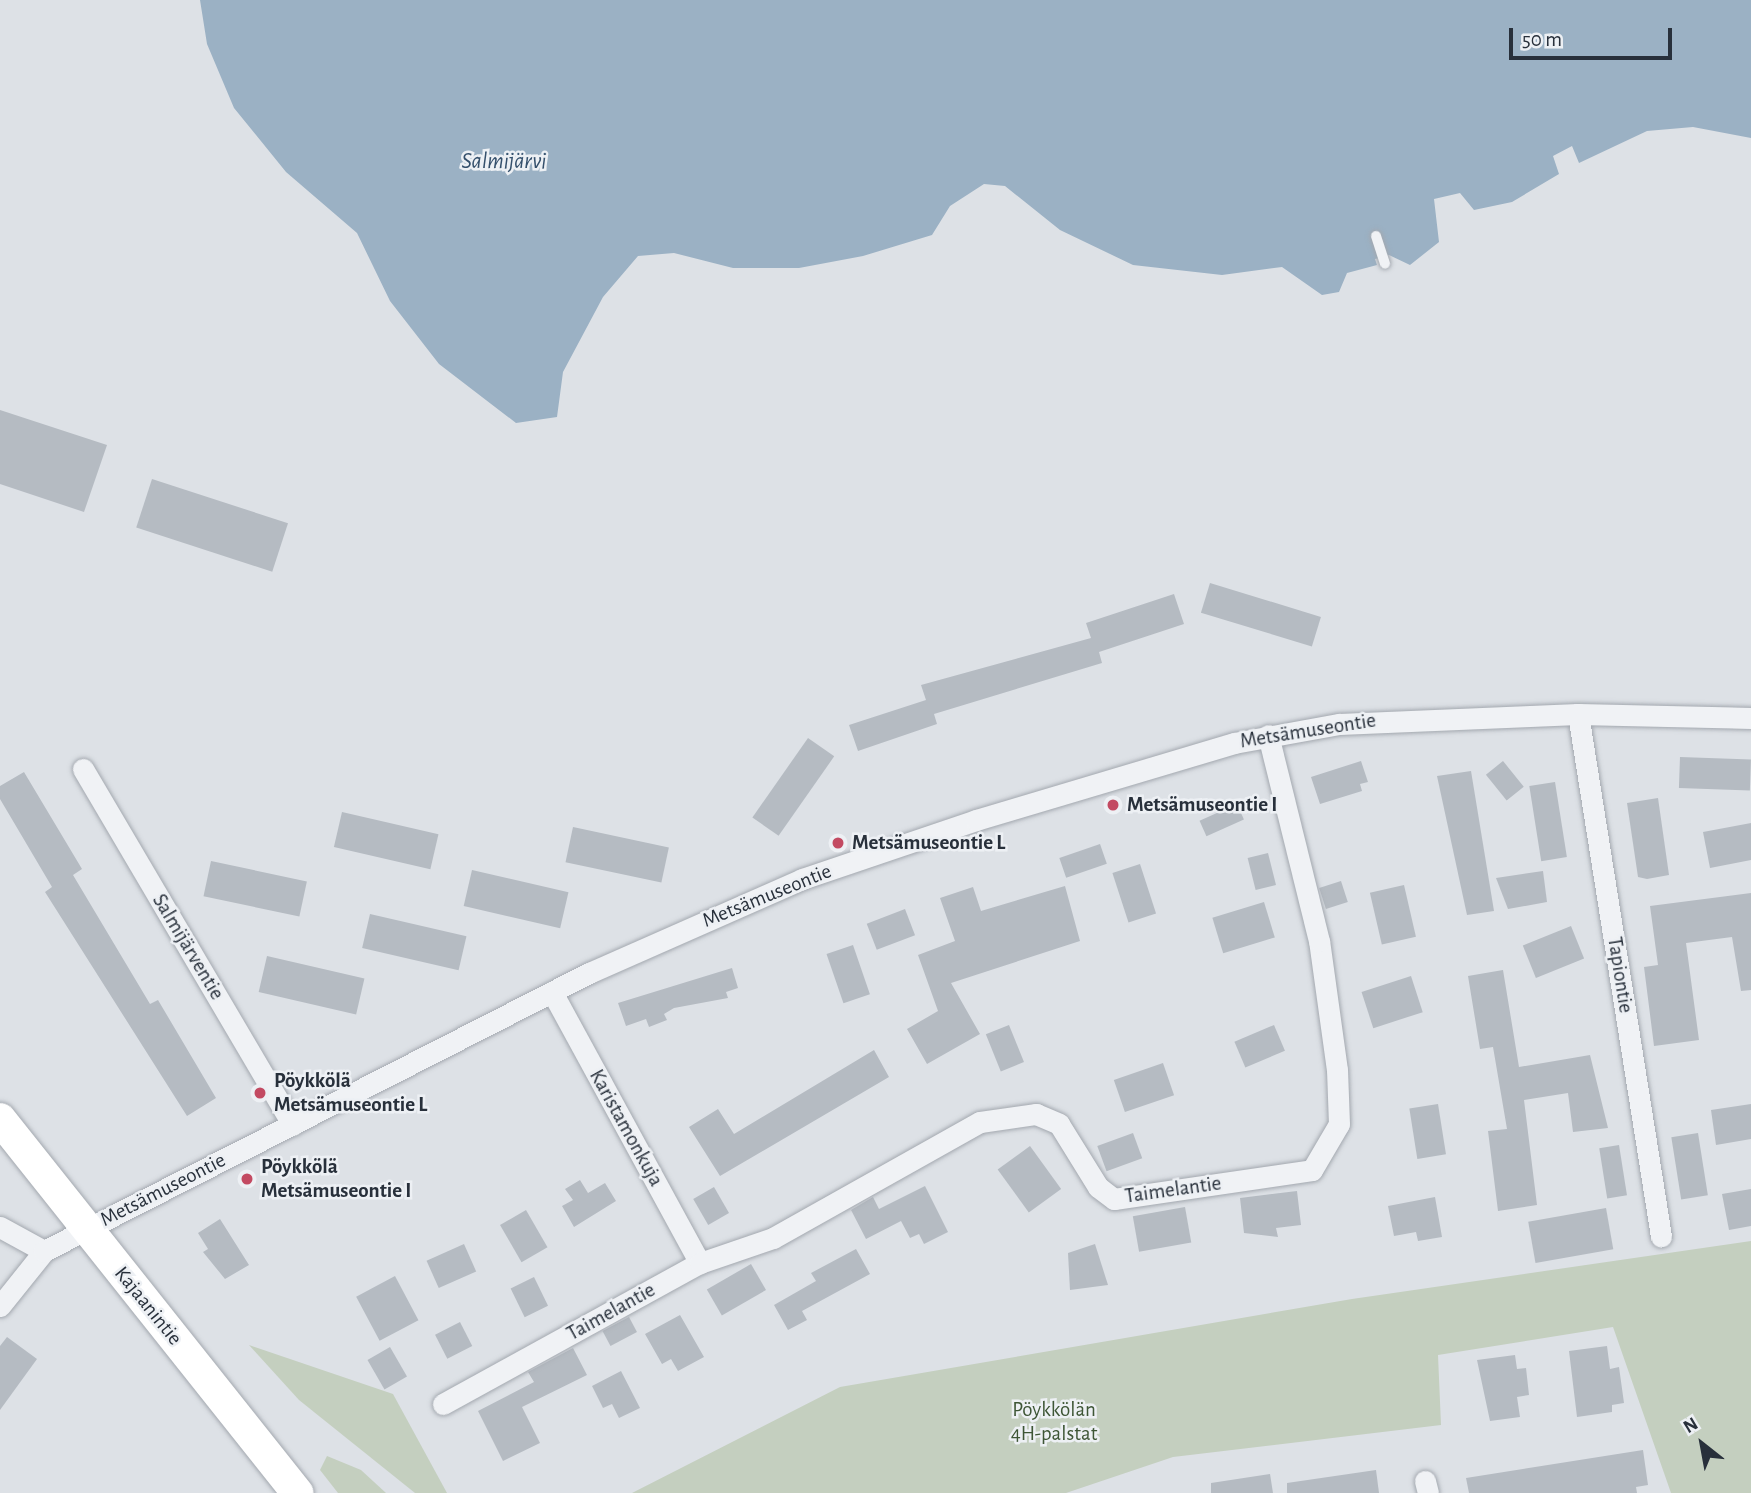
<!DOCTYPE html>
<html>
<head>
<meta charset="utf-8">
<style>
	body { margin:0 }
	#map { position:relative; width:1751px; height:1493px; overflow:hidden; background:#dde1e6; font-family:"Alegreya Sans",sans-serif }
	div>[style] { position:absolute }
	.green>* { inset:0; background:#c4cfbf }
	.water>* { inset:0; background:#9bb1c4 }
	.building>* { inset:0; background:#b5bbc2; transform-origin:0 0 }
	.roads { filter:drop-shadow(0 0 2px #a3a8af) drop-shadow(0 0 2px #a3a8af) }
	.lane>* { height:10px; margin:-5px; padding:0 5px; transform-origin:5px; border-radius:5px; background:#f0f2f5 }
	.street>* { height:21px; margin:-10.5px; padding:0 10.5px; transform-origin:10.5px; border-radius:10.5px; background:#f0f2f5 }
	.primary>* { height:32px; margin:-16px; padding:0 16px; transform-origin:16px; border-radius:16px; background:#fff }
	.dots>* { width:19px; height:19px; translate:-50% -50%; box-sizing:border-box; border:4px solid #edf0f4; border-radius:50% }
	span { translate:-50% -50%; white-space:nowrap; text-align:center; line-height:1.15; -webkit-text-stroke:5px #edf0f4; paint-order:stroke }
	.street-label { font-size:21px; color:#28303b }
	.poi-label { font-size:21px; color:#28303b; font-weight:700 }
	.left { translate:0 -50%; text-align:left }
	.park-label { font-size:21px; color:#3e5636 }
	.water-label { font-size:23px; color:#35506c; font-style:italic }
	.north { position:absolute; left:1667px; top:1409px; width:70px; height:70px; -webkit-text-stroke:5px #edf0f4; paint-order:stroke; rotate:329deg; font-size:19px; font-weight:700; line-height:28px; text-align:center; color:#28303b }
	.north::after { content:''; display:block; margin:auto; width:24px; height:32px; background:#28303b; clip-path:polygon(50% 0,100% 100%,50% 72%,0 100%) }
	.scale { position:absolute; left:1509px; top:28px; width:163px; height:32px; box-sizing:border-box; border:4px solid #28303b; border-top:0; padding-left:9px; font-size:21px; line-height:24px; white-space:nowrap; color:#28303b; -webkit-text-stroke:5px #edf0f4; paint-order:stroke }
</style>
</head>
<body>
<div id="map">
	<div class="green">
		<i style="clip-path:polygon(1751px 1241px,1751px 1493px,1671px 1493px,1613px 1327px,1438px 1355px,1441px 1425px,1173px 1457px,1066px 1493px,632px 1493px,840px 1387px,1352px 1299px)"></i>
		<i style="clip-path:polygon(249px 1345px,393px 1394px,447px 1493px,415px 1493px,299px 1400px)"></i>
		<i style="clip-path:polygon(327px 1456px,361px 1470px,386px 1493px,338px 1493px,320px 1470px)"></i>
	</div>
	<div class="water">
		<i style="clip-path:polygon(200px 0,1751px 0,1751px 138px,1693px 127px,1647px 131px,1579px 163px,1572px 146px,1553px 156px,1559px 174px,1512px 202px,1474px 210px,1460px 193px,1434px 199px,1439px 242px,1410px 265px,1389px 255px,1375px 259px,1377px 265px,1347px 273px,1339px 292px,1322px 295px,1282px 267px,1222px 275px,1133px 265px,1060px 230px,1005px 186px,984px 184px,950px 206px,932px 235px,863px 256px,799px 268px,733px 268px,674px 253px,638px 256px,603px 297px,563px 372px,557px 417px,516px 423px,439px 364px,390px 301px,357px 233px,286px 172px,234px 108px,207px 44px)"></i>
	</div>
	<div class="building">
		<i style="clip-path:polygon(0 410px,107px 445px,84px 512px,0 484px)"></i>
		<i style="left:152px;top:479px;width:143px;height:51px;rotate:18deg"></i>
		<i style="left:1210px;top:583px;width:116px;height:31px;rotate:17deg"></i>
		<i style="clip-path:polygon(1174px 594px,1184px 624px,1099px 652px,1102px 663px,934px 714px,937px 724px,858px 751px,849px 725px,926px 700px,921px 685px,1091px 638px,1086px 623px)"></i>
		<i style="left:808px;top:738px;width:32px;height:97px;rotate:35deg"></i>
		<i style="left:1680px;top:757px;width:71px;height:31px;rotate:2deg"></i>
		<i style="clip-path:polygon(1361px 761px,1368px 782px,1360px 784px,1362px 791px,1320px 804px,1311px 777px)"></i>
		<i style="left:1503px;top:761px;width:33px;height:22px;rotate:51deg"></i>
		<i style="clip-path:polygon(1471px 771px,1494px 911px,1467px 915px,1437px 776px)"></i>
		<i style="clip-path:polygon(24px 772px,82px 869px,73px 875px,150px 1004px,158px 1000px,216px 1098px,187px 1116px,45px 892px,52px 887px,0 799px,0 786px)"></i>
		<i style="left:1555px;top:782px;width:76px;height:26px;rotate:81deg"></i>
		<i style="clip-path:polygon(1658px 798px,1669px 875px,1647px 879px,1638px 877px,1627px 803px)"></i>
		<i style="left:1237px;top:804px;width:17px;height:41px;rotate:66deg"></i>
		<i style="left:342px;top:812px;width:99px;height:36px;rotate:13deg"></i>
		<i style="clip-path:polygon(1751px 823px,1751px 860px,1710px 868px,1703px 832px)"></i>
		<i style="left:573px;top:827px;width:98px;height:36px;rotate:12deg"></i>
		<i style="left:1100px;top:844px;width:21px;height:43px;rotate:71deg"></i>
		<i style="left:1268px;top:853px;width:33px;height:21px;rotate:76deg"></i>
		<i style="left:211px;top:861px;width:98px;height:36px;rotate:12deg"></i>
		<i style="left:1140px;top:864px;width:52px;height:29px;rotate:72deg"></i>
		<i style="left:472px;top:870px;width:99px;height:37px;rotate:13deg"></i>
		<i style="clip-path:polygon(1543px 871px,1547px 902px,1508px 909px,1496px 878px)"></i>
		<i style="left:1341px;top:881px;width:22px;height:23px;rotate:72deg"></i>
		<i style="left:1404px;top:885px;width:53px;height:35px;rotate:77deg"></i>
		<i style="clip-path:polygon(1065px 886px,1080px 941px,951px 983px,980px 1034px,927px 1064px,907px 1029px,938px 1011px,918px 955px,955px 941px,940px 898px,973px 887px,981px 911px)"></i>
		<i style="clip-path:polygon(1751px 893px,1751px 990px,1741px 991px,1732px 937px,1686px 943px,1699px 1040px,1654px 1046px,1644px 967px,1658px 965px,1650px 906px)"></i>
		<i style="left:1264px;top:902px;width:37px;height:54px;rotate:73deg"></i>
		<i style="left:905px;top:909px;width:28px;height:41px;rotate:69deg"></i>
		<i style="left:370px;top:914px;width:99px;height:35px;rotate:13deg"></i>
		<i style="left:1571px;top:926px;width:35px;height:52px;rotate:68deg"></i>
		<i style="left:853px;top:945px;width:52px;height:28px;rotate:71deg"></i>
		<i style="left:267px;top:956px;width:100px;height:37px;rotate:13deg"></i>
		<i style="clip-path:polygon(732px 968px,738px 988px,726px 992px,728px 998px,674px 1008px,664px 1014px,667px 1020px,649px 1027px,646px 1019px,626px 1026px,618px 1003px)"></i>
		<i style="clip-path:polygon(1503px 970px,1519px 1067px,1590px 1055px,1608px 1128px,1573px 1132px,1568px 1093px,1524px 1100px,1537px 1205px,1498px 1211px,1488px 1131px,1507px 1129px,1493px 1047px,1480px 1049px,1468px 976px)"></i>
		<i style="left:1411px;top:976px;width:38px;height:52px;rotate:72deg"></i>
		<i style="left:1009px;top:1025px;width:40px;height:25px;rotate:68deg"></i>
		<i style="left:1274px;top:1025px;width:28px;height:43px;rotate:67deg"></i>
		<i style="clip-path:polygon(874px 1050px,889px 1077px,720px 1176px,689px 1127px,718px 1109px,734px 1134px)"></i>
		<i style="left:1163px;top:1063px;width:34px;height:52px;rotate:71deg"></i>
		<i style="left:1438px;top:1104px;width:51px;height:29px;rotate:81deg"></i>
		<i style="clip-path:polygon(1751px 1104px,1751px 1139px,1716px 1145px,1711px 1110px)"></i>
		<i style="left:1133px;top:1133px;width:27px;height:38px;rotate:70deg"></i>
		<i style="left:1698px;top:1133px;width:63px;height:27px;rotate:81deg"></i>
		<i style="left:1619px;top:1145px;width:51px;height:20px;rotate:81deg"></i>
		<i style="left:1030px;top:1146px;width:53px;height:40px;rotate:54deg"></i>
		<i style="clip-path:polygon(580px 1180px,588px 1193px,605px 1183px,616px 1201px,574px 1227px,562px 1206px,573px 1200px,565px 1189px)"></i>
		<i style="clip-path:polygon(925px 1186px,948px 1232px,924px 1244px,919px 1234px,910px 1238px,901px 1221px,866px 1239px,851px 1210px,873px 1197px,879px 1209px)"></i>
		<i style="left:714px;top:1187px;width:30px;height:24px;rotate:60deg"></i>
		<i style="clip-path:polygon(1751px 1189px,1751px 1226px,1729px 1230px,1722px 1194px)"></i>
		<i style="clip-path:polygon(1297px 1191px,1301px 1225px,1276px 1228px,1278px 1237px,1244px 1233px,1240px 1198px)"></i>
		<i style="clip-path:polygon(1435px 1197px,1442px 1237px,1418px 1241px,1416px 1232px,1394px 1236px,1388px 1206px)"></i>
		<i style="left:1185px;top:1207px;width:36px;height:53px;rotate:80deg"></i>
		<i style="left:1606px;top:1208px;width:42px;height:79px;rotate:80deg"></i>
		<i style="left:526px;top:1210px;width:43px;height:30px;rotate:60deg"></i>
		<i style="clip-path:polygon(220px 1219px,249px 1265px,225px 1279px,203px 1252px,208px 1249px,198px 1233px)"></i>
		<i style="left:464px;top:1244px;width:30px;height:41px;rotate:66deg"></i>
		<i style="clip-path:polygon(1095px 1244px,1108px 1285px,1070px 1290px,1068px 1253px)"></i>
		<i style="clip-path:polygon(856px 1249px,870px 1274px,802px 1311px,807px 1320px,788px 1330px,774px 1305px,816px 1281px,811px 1273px)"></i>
		<i style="left:751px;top:1264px;width:30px;height:51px;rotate:60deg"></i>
		<i style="left:395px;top:1276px;width:50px;height:44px;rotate:62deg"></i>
		<i style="left:534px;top:1277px;width:32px;height:26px;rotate:64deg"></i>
		<i style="clip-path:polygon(680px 1315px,704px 1357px,678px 1371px,671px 1359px,662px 1364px,645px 1334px)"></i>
		<i style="left:629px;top:1317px;width:17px;height:30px;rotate:62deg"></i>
		<i style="left:460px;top:1322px;width:27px;height:28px;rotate:63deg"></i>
		<i style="clip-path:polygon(7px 1337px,37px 1359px,0 1410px,0 1346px)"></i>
		<i style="clip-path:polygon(1607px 1346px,1610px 1369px,1619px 1367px,1624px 1403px,1612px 1405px,1612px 1412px,1577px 1417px,1569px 1351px)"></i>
		<i style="left:390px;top:1347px;width:34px;height:26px;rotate:60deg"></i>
		<i style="clip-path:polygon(573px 1348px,587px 1375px,522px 1407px,540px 1443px,503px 1461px,478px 1411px,534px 1382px,528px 1372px)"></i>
		<i style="clip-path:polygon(1515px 1355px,1517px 1369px,1526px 1368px,1529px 1395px,1517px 1397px,1520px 1417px,1490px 1421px,1477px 1360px)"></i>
		<i style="clip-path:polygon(621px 1371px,640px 1408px,619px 1418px,612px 1404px,603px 1408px,592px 1386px)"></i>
		<i style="clip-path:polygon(1643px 1450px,1648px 1485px,1636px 1487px,1637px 1493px,1469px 1493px,1466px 1478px)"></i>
		<i style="clip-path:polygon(1376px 1470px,1379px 1493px,1287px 1493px,1287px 1483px)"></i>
		<i style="clip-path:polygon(1270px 1474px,1273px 1493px,1211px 1493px,1211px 1483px)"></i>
	</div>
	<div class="roads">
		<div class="lane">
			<i style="left:1376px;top:236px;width:29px;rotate:72deg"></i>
		</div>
		<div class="street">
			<i style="left:1578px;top:714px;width:529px;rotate:80.97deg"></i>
			<i style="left:83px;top:769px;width:413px;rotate:59.5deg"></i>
			<i style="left:552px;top:992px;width:309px;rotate:61.4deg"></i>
			<i style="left:0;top:1227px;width:50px;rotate:28.6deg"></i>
			<i style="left:0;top:1306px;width:70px;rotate:-51.3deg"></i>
			<i style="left:44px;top:1251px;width:612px;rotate:-27.03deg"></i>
			<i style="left:589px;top:973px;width:233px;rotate:-23.8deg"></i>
			<i style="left:802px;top:879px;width:184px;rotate:-18.7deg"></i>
			<i style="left:976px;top:820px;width:269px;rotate:-16.6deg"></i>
			<i style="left:1234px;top:743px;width:107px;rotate:-10.3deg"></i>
			<i style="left:1339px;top:724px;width:239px;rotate:-2.4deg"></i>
			<i style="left:1578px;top:714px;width:173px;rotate:1.3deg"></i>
			<i style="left:443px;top:1404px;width:293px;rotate:-28.8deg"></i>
			<i style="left:700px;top:1263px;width:77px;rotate:-18.9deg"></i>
			<i style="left:773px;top:1238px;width:237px;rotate:-29.3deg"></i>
			<i style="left:980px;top:1122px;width:57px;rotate:-8.1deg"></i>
			<i style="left:1036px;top:1114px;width:25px;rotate:23deg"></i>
			<i style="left:1059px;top:1124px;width:74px;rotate:58.2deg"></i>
			<i style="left:1098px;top:1187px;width:20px;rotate:37deg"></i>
			<i style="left:1114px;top:1199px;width:200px;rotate:-8.3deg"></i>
			<i style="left:1312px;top:1170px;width:53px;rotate:-59.6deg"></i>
			<i style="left:1339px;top:1124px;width:54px;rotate:-92.1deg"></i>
			<i style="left:1337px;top:1070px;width:130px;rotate:-97.9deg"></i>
			<i style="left:1319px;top:941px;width:212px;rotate:-103.9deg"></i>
			<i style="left:1425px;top:1481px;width:12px;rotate:76deg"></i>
		</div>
		<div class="primary">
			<i style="left:0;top:1119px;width:478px;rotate:51.5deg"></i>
		</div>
	</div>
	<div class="dots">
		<i style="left:1113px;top:805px;background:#c34a62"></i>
		<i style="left:838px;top:843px;background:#c34a62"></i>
		<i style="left:260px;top:1093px;background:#c34a62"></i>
		<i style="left:247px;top:1179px;background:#c34a62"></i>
	</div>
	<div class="street-label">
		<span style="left:1308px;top:731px;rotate:-9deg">Metsämuseontie</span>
		<span style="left:767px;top:896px;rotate:-22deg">Metsämuseontie</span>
		<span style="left:188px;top:947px;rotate:59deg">Salmijärventie</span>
		<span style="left:1620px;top:975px;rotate:81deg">Tapiontie</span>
		<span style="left:626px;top:1128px;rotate:61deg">Karistamonkuja</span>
		<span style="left:163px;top:1190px;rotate:-27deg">Metsämuseontie</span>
		<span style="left:1173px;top:1190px;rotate:-8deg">Taimelantie</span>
		<span style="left:148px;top:1306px;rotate:51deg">Kajaanintie</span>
		<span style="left:611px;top:1312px;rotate:-29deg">Taimelantie</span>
	</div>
	<div class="poi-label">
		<span class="left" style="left:1127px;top:805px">Metsämuseontie I</span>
		<span class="left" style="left:852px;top:843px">Metsämuseontie L</span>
		<span class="left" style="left:274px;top:1093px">Pöykkölä<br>Metsämuseontie L</span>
		<span class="left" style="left:261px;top:1179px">Pöykkölä<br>Metsämuseontie I</span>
	</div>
	<div class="park-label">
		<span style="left:1054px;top:1422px">Pöykkölän<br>4H-palstat</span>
	</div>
	<div class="water-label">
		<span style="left:504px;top:162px">Salmijärvi</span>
	</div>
	<div class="north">N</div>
	<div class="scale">50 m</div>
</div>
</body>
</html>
